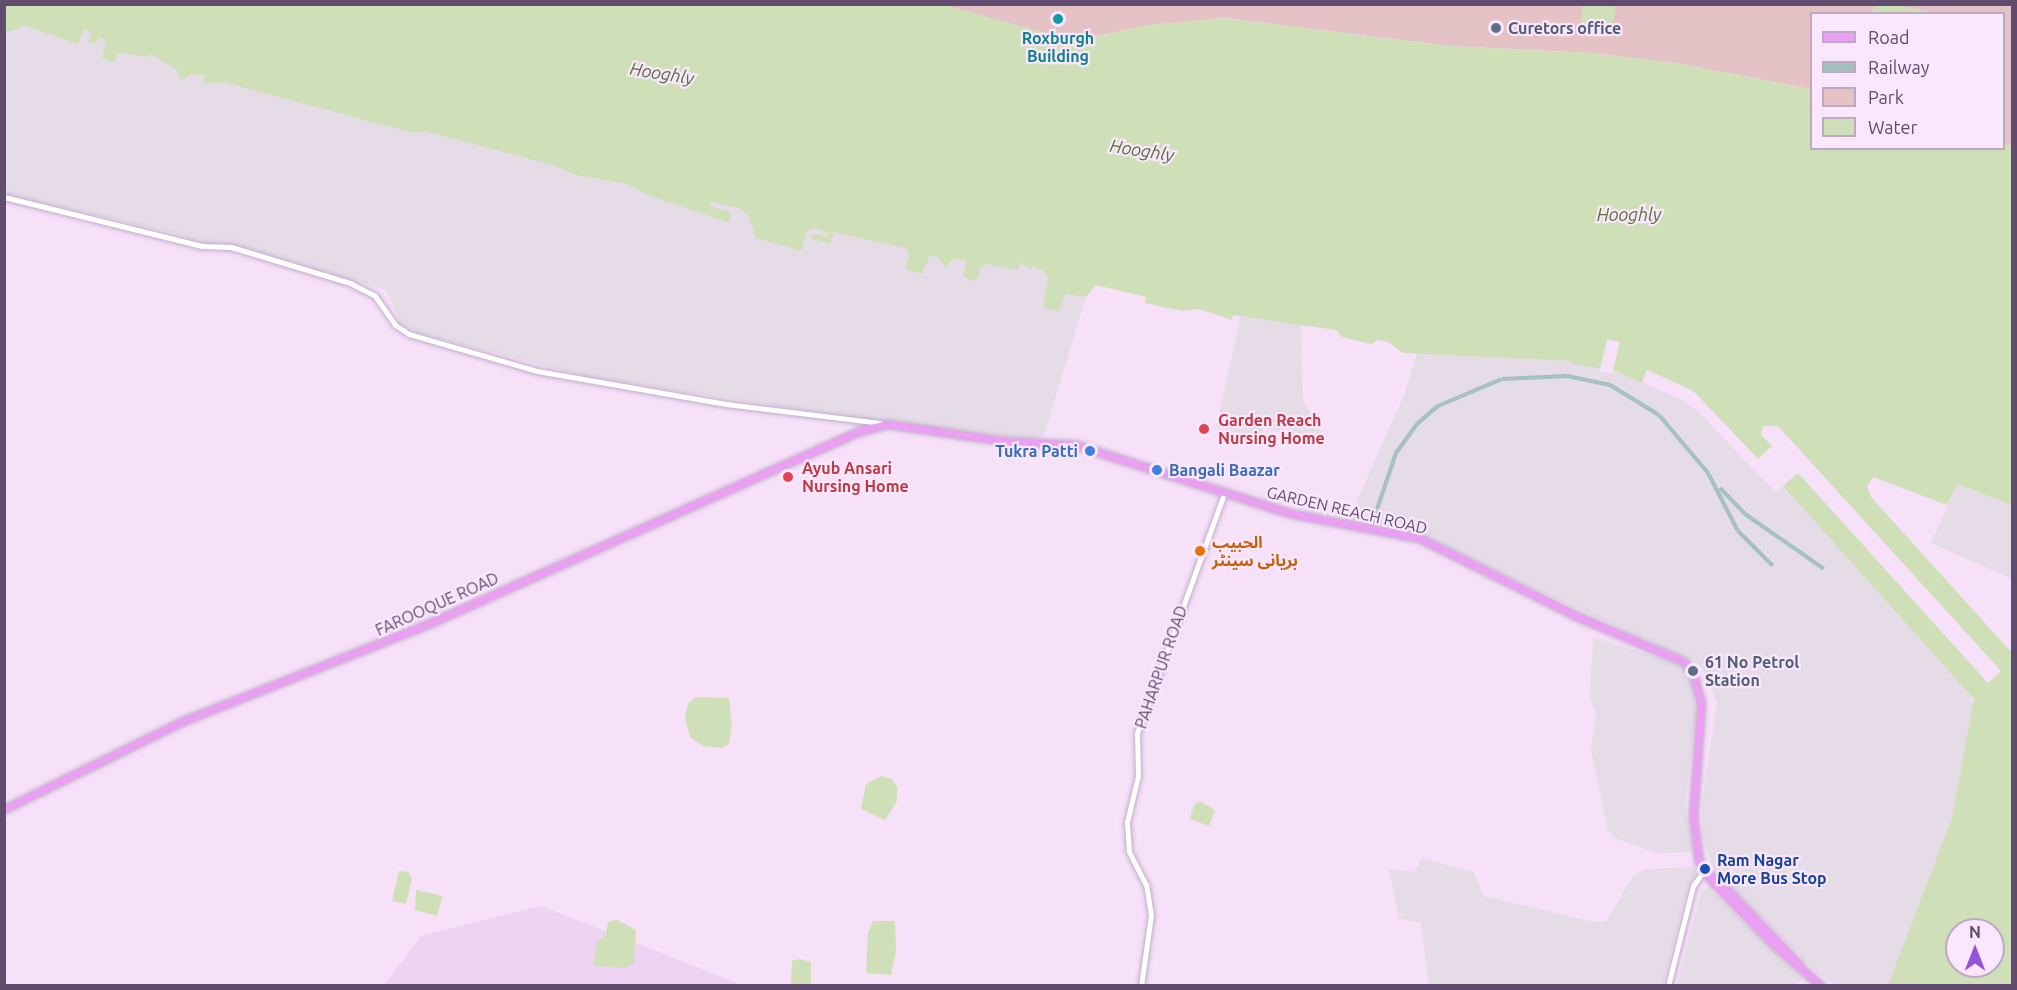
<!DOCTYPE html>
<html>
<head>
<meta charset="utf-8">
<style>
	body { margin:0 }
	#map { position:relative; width:2017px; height:990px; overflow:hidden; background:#f7e1f9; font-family:Ubuntu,"Noto Sans Arabic",sans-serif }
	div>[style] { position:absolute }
	.residential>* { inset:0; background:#edd4f2 }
	.industrial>* { inset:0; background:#e5dce8 }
	.green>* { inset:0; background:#e5c2c6 }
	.water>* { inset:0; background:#cfe0b8 }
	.pier>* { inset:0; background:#f7e1f9; transform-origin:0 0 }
	.roads { filter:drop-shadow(0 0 2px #c3accb) drop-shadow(0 0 2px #c3accb) }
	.minor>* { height:5px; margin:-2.5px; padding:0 2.5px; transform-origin:2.5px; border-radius:2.5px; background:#fff }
	.major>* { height:7px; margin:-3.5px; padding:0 3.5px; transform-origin:3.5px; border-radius:3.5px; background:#eb9ff2 }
	.rail>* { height:4px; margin-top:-2px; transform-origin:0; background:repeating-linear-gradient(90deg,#fae7fd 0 4.5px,#a2c0bb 0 9px); box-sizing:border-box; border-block:2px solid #a2c0bb }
	.dots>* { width:16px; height:16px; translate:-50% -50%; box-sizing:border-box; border:3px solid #fae7fd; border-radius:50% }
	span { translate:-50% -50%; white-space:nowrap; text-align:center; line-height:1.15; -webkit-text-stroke:4.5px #fae7fd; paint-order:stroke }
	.service-label { font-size:16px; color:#4e5e75; font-weight:700 }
	.left { translate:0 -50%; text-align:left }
	.culture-label { font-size:16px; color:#0d838f; font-weight:700 }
	.health-label { font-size:16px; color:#be3a42; font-weight:700 }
	.shop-label { font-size:16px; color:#366cbe; font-weight:700 }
	.right { translate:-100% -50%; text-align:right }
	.street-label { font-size:16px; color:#614b6e }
	.food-label { font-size:16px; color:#c56008; font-weight:700 }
	.transit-label { font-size:16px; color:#164399; font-weight:700 }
	.water-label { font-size:18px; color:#5c7241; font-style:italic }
	.frame { position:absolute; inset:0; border:6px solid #614b6e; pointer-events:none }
	.legend { position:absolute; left:1810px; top:12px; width:195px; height:138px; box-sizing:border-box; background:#fae7fd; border:2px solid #bda9c4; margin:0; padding:8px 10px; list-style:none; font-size:18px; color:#614b6e }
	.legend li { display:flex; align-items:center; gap:12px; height:30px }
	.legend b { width:30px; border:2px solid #bda9c4 }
	.north { position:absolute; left:1945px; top:918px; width:60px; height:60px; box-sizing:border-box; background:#fae7fd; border:2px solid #bda9c4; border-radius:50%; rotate:0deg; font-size:16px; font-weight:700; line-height:24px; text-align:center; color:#614b6e }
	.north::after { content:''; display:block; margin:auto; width:21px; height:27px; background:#9652d8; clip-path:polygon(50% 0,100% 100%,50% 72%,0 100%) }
</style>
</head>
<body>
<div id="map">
	<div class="residential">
		<i style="clip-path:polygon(541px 906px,672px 957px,741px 985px,383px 986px,421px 936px)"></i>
	</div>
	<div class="industrial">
		<i style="clip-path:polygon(25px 26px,61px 37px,83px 29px,91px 32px,88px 42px,99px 36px,106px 40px,102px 58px,116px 58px,117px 53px,148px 57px,150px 54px,177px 69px,186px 79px,190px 75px,205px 75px,203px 83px,226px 83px,413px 133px,425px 131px,555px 166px,576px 175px,627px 184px,647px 195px,728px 223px,731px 212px,710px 206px,711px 201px,738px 208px,749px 216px,755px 230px,800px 250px,807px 231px,814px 228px,829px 233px,830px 244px,834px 232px,907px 249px,921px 274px,930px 255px,938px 257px,946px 267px,953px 259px,966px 260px,976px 281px,981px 267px,987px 264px,1020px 263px,1039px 268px,1048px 280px,1043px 307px,1059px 311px,1065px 294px,1086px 297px,1044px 435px,1034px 440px,842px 416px,584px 376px,418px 333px,401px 325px,386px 290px,239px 246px,200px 243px,182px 235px,5px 194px,5px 33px)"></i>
		<i style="clip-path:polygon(1241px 316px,1301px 324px,1303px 401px,1321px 432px,1320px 443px,1264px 428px,1260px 441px,1216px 427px)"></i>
		<i style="clip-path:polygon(1417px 352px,1571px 361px,1573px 364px,1616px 371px,1680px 399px,1698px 411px,1776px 493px,1783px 486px,1969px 691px,1974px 707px,1952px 818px,1888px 985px,1836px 985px,1816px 972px,1713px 869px,1703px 839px,1702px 803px,1717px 702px,1701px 666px,1419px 535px,1346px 525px,1405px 393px)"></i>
		<i style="clip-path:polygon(1957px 484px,2012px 505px,2012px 579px,1931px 543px)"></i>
		<i style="clip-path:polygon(1593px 637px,1682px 665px,1689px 673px,1696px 712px,1685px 805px,1693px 852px,1657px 853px,1616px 839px,1608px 831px,1591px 750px,1596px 714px,1590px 697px)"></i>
		<i style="clip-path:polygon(1422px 858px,1474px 872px,1484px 896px,1594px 922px,1607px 921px,1633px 876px,1645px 869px,1695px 867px,1697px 873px,1688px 886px,1663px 985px,1429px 985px,1421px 923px,1399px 919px,1389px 869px,1414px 872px)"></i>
		<i style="clip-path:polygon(1709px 888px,1802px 978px,1796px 985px,1677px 985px,1702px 889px)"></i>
	</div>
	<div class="green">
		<i style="clip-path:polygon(941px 5px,2012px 5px,2012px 146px,2004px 142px,2004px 14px,1812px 14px,1811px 89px,1680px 64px,1592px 53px,1449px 46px,1225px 18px,1150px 25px,1073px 41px)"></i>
	</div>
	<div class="water">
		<i style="clip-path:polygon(evenodd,5px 4px,941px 4px,1073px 41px,1150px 25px,1225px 18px,1449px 46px,1592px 53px,1680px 64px,1811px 89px,1812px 148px,2004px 148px,2004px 142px,2012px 146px,2012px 505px,1957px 484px,1947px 505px,1873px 477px,1867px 486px,1871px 497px,2012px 653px,2012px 985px,1888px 985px,1952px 818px,1974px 699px,1783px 486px,1798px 473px,1988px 683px,2001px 671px,1778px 426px,1763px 426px,1761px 435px,1772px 446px,1758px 459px,1693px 391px,1647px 370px,1642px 383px,1616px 371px,1573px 364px,1571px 361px,1403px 353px,1388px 342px,1378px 340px,1371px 344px,1342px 337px,1336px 330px,1233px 315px,1232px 320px,1199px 309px,1182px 311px,1145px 303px,1146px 297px,1096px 285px,1086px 297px,1065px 294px,1059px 312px,1043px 307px,1048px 279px,1042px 270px,1032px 266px,1031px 269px,1020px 263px,1017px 270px,987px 264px,981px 267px,976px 281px,963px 277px,966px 260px,953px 259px,946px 268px,938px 257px,930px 255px,922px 274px,905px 269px,909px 256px,907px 249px,834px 232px,830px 244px,811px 239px,812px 233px,828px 237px,829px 233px,814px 228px,807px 231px,801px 251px,756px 238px,749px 216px,738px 208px,711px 202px,710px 206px,731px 212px,729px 223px,647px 195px,627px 184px,576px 175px,555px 166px,425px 131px,413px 133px,226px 83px,203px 83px,205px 75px,190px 75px,181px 81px,176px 69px,150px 54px,148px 57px,118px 53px,114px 63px,102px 58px,106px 40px,99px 37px,96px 43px,88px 42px,91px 33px,84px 29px,78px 44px,25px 26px,5px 33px,5px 4px,1957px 930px,1993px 930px,1993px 966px,1957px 966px,1957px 930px)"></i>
		<i style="clip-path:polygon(1583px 5px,1616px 5px,1614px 20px,1603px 36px,1581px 31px)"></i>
		<i style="clip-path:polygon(1876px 5px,1898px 5px,1935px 13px,1870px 13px)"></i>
		<i style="clip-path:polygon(695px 697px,729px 698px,732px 725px,729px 744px,722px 748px,703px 746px,690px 737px,685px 718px,688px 704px)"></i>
		<i style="clip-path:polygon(881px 776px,892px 779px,897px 787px,897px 801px,885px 820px,861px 809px,866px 784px)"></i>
		<i style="clip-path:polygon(1200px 801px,1215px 810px,1209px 826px,1190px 819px,1194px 805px)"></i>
		<i style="clip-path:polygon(399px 871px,408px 872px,412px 878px,406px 904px,392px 901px)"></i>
		<i style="clip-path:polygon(416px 890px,443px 896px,437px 916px,415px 910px)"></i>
		<i style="clip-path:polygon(617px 920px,636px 930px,634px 963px,625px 968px,593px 966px,597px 943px,606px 934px,608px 922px)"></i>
		<i style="clip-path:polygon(873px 921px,895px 921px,896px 951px,891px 975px,866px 973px,868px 933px)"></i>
		<i style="clip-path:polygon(799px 959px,811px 962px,811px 985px,791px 985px,792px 961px)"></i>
	</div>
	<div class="pier">
		<i style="left:1607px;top:339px;width:13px;height:33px;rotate:13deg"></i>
		<i style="clip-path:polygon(1647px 370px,1693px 391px,1758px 459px,1774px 448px,1756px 462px,1691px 393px,1648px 374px,1642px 383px)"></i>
	</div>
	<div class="roads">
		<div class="minor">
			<i style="left:4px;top:197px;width:204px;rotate:13.9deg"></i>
			<i style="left:202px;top:246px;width:29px;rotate:2deg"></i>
			<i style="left:231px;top:247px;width:124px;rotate:16.8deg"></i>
			<i style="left:350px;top:283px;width:28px;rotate:27deg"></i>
			<i style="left:375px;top:296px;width:35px;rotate:55deg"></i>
			<i style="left:395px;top:325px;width:17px;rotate:33deg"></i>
			<i style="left:409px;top:334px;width:133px;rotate:16.1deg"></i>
			<i style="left:537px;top:371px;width:192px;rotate:9.9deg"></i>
			<i style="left:726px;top:404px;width:155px;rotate:7deg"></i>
			<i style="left:1141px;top:986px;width:72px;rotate:-82deg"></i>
			<i style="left:1151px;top:915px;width:30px;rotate:-99deg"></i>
			<i style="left:1146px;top:885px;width:37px;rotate:-117deg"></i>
			<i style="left:1129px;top:852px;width:30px;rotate:-94deg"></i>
			<i style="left:1127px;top:822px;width:47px;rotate:-76.6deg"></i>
			<i style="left:1138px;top:776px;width:43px;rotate:-91.3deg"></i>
			<i style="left:1137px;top:733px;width:254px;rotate:-70deg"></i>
			<i style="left:1668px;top:986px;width:103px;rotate:-76deg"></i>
			<i style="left:1693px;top:886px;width:19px;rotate:-55deg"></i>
		</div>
		<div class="major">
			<i style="left:4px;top:809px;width:199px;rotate:-26.2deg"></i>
			<i style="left:183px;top:721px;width:264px;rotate:-21.6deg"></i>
			<i style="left:428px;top:624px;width:472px;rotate:-24.1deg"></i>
			<i style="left:859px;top:431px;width:30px;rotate:-14deg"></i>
			<i style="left:888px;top:424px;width:117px;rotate:8.3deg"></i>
			<i style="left:1004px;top:441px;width:72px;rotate:3.2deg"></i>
			<i style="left:1076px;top:445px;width:224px;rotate:17.7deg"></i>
			<i style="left:1289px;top:513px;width:132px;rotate:10.9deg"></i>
			<i style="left:1419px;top:538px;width:173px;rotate:26.4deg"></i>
			<i style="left:1574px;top:615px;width:120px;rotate:23.1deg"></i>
			<i style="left:1684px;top:662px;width:15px;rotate:53deg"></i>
			<i style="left:1693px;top:674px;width:31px;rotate:75deg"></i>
			<i style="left:1701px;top:704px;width:113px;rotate:94deg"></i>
			<i style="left:1693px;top:817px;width:45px;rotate:82.4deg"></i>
			<i style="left:1699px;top:862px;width:24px;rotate:55deg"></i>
			<i style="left:1713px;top:882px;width:85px;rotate:46deg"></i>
			<i style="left:1772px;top:943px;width:65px;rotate:41.3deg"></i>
			<i style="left:1710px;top:876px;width:8px;rotate:23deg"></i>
			<i style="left:1717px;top:879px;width:120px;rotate:46.3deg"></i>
		</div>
	</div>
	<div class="rail">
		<i style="left:1720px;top:488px;width:36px;rotate:46deg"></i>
		<i style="left:1745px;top:514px;width:96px;rotate:34.8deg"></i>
		<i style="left:1372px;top:524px;width:75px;rotate:-71.3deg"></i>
		<i style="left:1396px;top:453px;width:36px;rotate:-54deg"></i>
		<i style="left:1417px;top:424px;width:28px;rotate:-41deg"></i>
		<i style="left:1438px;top:406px;width:69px;rotate:-22.9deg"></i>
		<i style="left:1502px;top:379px;width:65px;rotate:-2.6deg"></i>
		<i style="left:1567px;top:376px;width:44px;rotate:11.8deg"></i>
		<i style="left:1610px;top:385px;width:57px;rotate:31.5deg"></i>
		<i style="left:1659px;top:415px;width:76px;rotate:49.8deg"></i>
		<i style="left:1708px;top:473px;width:65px;rotate:62.7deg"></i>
		<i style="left:1738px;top:531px;width:49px;rotate:45deg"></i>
	</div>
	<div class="dots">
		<i style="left:1058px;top:19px;background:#0f9aa8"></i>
		<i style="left:1496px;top:28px;background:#5c6f8a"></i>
		<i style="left:1204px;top:429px;background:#e0444e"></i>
		<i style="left:1090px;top:451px;background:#3f7fe0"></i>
		<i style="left:1157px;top:470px;background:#3f7fe0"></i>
		<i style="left:788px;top:477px;background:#e0444e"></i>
		<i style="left:1200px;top:551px;background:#e8710a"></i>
		<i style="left:1693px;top:671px;background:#5c6f8a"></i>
		<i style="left:1705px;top:869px;background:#1a4fb4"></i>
	</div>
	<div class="service-label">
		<span class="left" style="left:1508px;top:28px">Curetors office</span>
		<span class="left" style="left:1705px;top:671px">61 No Petrol<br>Station</span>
	</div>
	<div class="culture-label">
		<span style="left:1058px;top:47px">Roxburgh<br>Building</span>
	</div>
	<div class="health-label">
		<span class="left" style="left:1218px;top:429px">Garden Reach<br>Nursing Home</span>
		<span class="left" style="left:802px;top:477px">Ayub Ansari<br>Nursing Home</span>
	</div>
	<div class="shop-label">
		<span class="right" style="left:1078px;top:451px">Tukra Patti</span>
		<span class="left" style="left:1169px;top:470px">Bangali Baazar</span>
	</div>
	<div class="street-label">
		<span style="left:1347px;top:510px;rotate:13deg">GARDEN REACH ROAD</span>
		<span style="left:437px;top:604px;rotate:-24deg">FAROOQUE ROAD</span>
		<span style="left:1161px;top:667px;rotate:-71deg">PAHARPUR ROAD</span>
	</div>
	<div class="food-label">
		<span class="left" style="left:1212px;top:551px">الحبیب<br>بریانی سینٹر</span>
	</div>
	<div class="transit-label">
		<span class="left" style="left:1717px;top:869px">Ram Nagar<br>More Bus Stop</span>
	</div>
	<div class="water-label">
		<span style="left:662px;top:73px;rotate:9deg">Hooghly</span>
		<span style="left:1142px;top:150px;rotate:9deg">Hooghly</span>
		<span style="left:1629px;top:214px">Hooghly</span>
	</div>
	<div class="frame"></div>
	<ul class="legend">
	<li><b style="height:8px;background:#eb9ff2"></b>Road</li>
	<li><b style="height:8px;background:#a2c0bb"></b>Railway</li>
	<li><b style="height:16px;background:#e5c2c6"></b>Park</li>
	<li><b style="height:16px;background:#cfe0b8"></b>Water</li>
	</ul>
	<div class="north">N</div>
</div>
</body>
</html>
